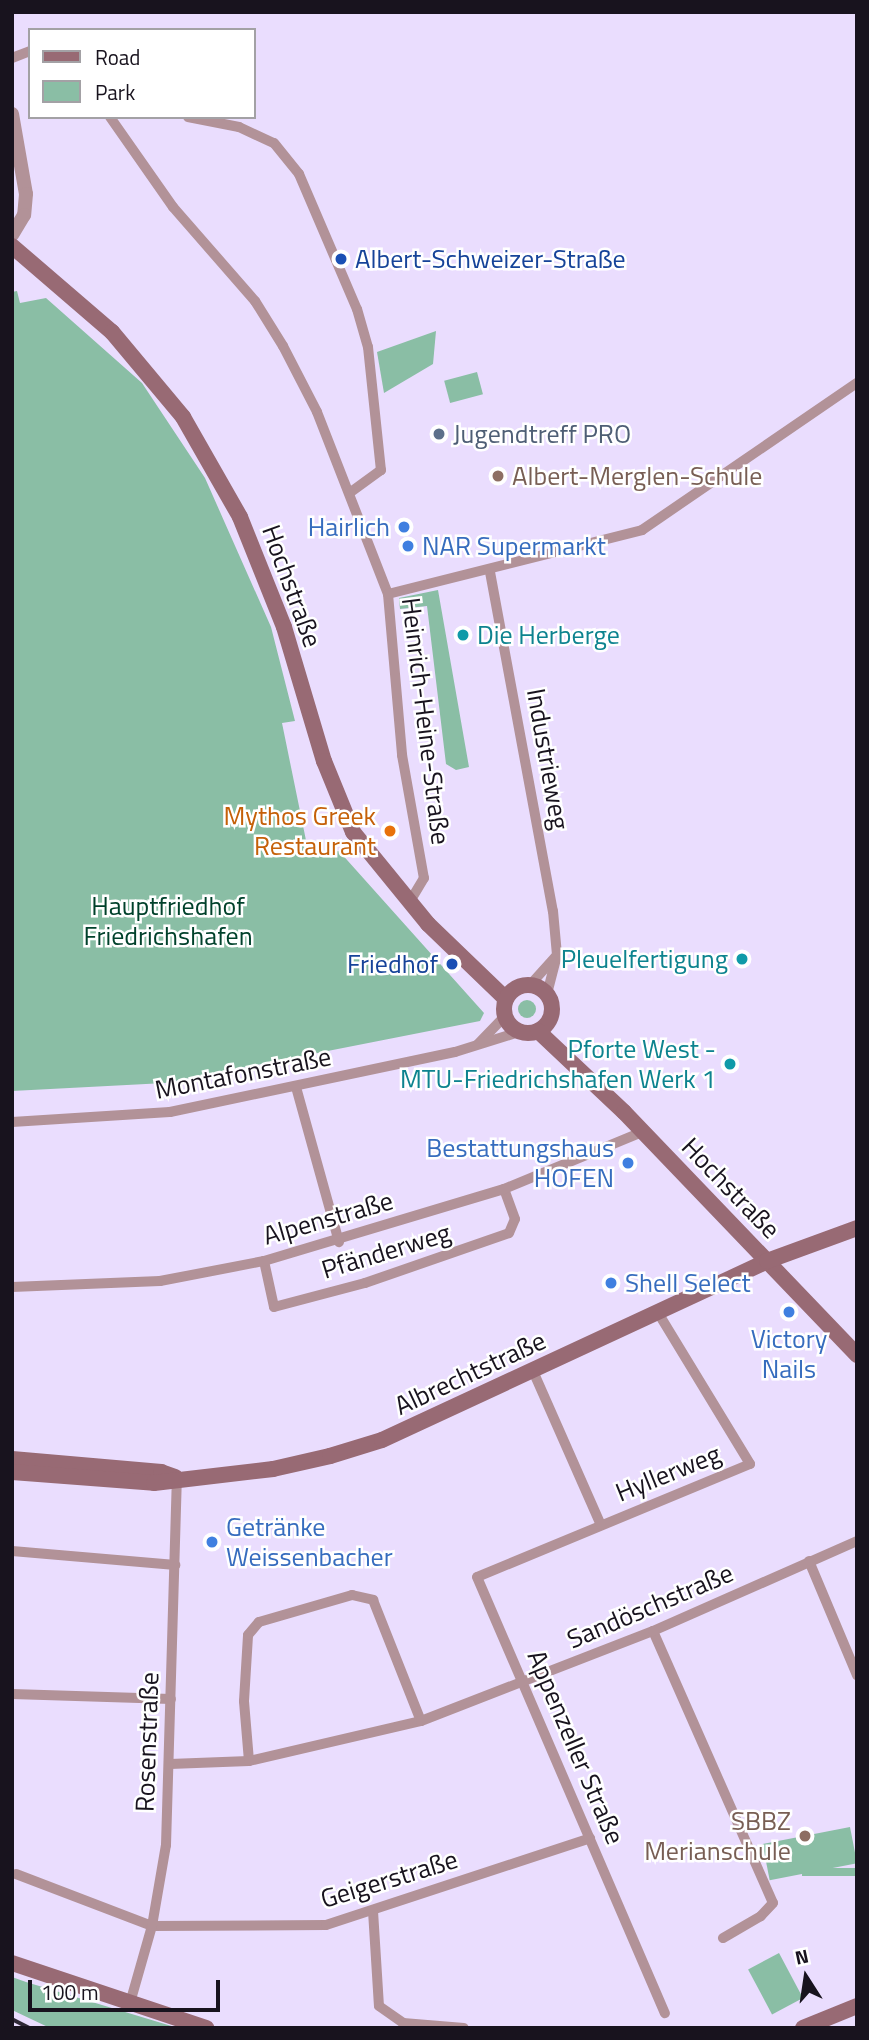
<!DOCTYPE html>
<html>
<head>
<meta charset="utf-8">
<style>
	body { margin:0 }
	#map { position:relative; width:869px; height:2040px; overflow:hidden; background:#eaddfe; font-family:"Titillium Web",sans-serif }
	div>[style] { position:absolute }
	.green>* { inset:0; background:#8abea5; transform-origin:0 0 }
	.round { border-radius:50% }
	.minor>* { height:10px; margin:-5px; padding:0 5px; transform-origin:5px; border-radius:5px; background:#b29298 }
	.tertiary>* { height:14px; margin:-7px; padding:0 7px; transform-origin:7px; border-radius:7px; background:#b29298 }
	.secondary>* { height:16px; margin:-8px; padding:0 8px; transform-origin:8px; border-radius:8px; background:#986a74 }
	.secondary>.ring { margin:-8px; padding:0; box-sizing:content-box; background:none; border:16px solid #986a74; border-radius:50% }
	.rail>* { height:3.5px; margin:-1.75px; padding:0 1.75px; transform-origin:1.75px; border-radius:1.75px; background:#2f2936 }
	.dots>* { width:19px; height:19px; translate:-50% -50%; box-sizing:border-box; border:4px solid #fff; border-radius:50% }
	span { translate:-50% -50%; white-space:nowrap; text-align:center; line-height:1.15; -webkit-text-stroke:5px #fff; paint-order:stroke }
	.transit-label { font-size:26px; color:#164399 }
	.left { translate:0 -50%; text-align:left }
	.right { translate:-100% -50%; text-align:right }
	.service-label { font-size:26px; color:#4e5e75 }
	.education-label { font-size:26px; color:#785e54 }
	.shop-label { font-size:26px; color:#366cbe }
	.street-label { font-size:26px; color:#18131e }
	.culture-label { font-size:26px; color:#0d838f }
	.food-label { font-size:26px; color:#c56008 }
	.park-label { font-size:26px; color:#00412b }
	.frame { position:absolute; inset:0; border:14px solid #18131e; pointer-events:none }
	.legend { position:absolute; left:28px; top:28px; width:228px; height:91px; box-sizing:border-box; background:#fff; border:2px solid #a3a1a5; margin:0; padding:9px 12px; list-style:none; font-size:21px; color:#18131e }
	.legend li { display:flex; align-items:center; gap:14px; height:35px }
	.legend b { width:35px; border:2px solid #a3a1a5 }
	.north { position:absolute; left:771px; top:1942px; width:70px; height:70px; -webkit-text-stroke:5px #fff; paint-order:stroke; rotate:348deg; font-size:19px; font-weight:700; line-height:28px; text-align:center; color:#18131e }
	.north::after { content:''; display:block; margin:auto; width:24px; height:32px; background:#18131e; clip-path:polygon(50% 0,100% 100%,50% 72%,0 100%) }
	.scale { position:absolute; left:28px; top:1980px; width:192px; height:32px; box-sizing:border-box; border:4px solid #18131e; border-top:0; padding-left:9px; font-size:21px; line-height:24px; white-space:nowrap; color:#18131e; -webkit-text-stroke:5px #fff; paint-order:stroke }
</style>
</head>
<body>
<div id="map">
	<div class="green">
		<i style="clip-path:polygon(17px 291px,20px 303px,46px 298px,142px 383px,205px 478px,271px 627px,295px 721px,282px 723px,309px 855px,339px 851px,484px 1013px,480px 1021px,165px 1083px,12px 1091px,12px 292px)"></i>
		<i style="clip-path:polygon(436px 331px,433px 364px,384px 393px,377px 352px)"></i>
		<i style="left:477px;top:372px;width:23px;height:34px;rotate:75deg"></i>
		<i style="clip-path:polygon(438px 590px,469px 767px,456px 770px,446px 764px,427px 606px,400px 609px,399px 598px)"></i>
		<i class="round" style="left:518px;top:1000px;width:18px;height:18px"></i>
		<i style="left:850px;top:1827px;width:37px;height:89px;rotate:79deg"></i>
		<i style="left:857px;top:1868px;width:8px;height:55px;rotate:90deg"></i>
		<i style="left:779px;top:1953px;width:51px;height:35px;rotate:62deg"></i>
		<i style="clip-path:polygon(12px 1977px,26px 1982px,178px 2028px,50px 2028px,12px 2010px)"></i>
	</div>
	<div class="minor">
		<i style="left:12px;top:58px;width:19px;rotate:-21deg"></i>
		<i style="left:110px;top:117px;width:110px;rotate:55deg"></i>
		<i style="left:173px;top:207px;width:125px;rotate:48.9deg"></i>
		<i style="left:255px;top:301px;width:53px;rotate:58.1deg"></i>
		<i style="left:283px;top:346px;width:74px;rotate:62.7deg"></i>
		<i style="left:317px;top:412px;width:195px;rotate:68.7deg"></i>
		<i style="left:388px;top:594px;width:162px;rotate:85deg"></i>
		<i style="left:402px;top:755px;width:125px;rotate:79.9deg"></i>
		<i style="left:424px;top:878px;width:29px;rotate:121deg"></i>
		<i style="left:188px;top:117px;width:52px;rotate:11.1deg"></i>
		<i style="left:239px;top:127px;width:38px;rotate:25deg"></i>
		<i style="left:274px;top:143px;width:40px;rotate:51deg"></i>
		<i style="left:299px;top:174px;width:147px;rotate:66.8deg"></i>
		<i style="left:357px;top:309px;width:40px;rotate:74deg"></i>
		<i style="left:368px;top:347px;width:124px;rotate:84deg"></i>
		<i style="left:381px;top:470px;width:39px;rotate:144deg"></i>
		<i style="left:490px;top:572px;width:345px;rotate:79.5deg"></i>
		<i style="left:553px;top:911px;width:44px;rotate:84.8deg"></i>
		<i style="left:557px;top:955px;width:40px;rotate:104.4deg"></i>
		<i style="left:388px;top:594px;width:262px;rotate:-14.1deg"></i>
		<i style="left:642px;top:530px;width:260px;rotate:-34.4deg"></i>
		<i style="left:530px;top:985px;width:38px;rotate:-48deg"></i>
		<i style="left:478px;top:1044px;width:39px;rotate:-46deg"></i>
		<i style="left:296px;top:1087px;width:161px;rotate:74.5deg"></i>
		<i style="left:12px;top:1122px;width:158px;rotate:-3.6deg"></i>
		<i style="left:170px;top:1112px;width:291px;rotate:-11.9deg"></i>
		<i style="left:455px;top:1052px;width:67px;rotate:-17.4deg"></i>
		<i style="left:264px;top:1261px;width:47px;rotate:77.7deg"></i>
		<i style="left:274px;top:1307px;width:94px;rotate:-14.8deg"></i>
		<i style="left:365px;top:1283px;width:152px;rotate:-19.1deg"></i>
		<i style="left:509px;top:1233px;width:15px;rotate:-67deg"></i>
		<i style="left:515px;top:1219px;width:32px;rotate:-110deg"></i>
		<i style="left:12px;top:1287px;width:148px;rotate:-2.3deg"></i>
		<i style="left:160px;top:1281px;width:106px;rotate:-10.9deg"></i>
		<i style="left:264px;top:1261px;width:251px;rotate:-16.7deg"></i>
		<i style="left:504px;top:1189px;width:149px;rotate:-22.4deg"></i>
		<i style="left:657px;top:1311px;width:179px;rotate:58.7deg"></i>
		<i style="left:750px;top:1464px;width:295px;rotate:157.5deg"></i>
		<i style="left:477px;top:1577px;width:475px;rotate:66.7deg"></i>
		<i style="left:533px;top:1371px;width:168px;rotate:66.2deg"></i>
		<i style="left:12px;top:1551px;width:164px;rotate:4.9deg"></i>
		<i style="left:809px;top:1561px;width:124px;rotate:67.2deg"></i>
		<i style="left:653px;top:1631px;width:297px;rotate:66.2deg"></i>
		<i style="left:773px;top:1903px;width:18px;rotate:133deg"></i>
		<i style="left:761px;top:1916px;width:44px;rotate:149.9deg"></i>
		<i style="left:12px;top:1694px;width:159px;rotate:1.8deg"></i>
		<i style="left:249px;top:1761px;width:60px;rotate:-94.8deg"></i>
		<i style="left:244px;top:1701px;width:66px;rotate:-86.5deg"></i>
		<i style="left:248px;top:1635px;width:17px;rotate:-50deg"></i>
		<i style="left:259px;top:1622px;width:97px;rotate:-16.2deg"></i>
		<i style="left:352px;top:1595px;width:22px;rotate:13deg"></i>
		<i style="left:373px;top:1600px;width:130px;rotate:68.4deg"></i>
		<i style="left:170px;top:1764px;width:79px;rotate:-2.2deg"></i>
		<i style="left:249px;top:1761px;width:177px;rotate:-13.1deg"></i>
		<i style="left:421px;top:1721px;width:249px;rotate:-21.2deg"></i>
		<i style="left:653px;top:1631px;width:223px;rotate:-23.8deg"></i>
		<i style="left:16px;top:1874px;width:146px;rotate:20.9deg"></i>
		<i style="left:152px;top:1926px;width:174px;rotate:-0.3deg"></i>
		<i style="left:326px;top:1925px;width:278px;rotate:-18.2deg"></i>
		<i style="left:373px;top:1911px;width:95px;rotate:86.4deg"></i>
		<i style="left:379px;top:2006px;width:29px;rotate:35deg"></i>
		<i style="left:403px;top:2023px;width:61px;rotate:4.7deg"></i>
		<i style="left:130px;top:2003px;width:80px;rotate:-74.1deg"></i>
		<i style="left:152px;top:1926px;width:82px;rotate:-80.2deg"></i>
		<i style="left:166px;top:1845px;width:367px;rotate:-88.3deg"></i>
	</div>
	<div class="tertiary">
		<i style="left:12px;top:114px;width:81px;rotate:80.1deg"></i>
		<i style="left:26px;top:194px;width:21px;rotate:95deg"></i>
		<i style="left:24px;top:215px;width:23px;rotate:121deg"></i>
	</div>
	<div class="secondary">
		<i style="left:12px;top:246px;width:132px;rotate:40.7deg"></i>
		<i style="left:112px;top:332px;width:111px;rotate:50.1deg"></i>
		<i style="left:183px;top:417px;width:115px;rotate:60.3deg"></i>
		<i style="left:240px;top:517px;width:118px;rotate:68.2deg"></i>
		<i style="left:284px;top:627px;width:140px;rotate:73.4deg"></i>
		<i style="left:324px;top:761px;width:77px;rotate:67.8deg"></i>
		<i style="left:353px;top:832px;width:119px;rotate:50.8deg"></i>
		<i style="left:428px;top:924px;width:108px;rotate:43.9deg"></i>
		<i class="ring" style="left:504px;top:985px;width:32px;height:32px"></i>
		<i style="left:538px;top:1031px;width:118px;rotate:43.3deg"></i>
		<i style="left:624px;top:1112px;width:337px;rotate:46.2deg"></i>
		<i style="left:12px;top:1459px;width:150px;rotate:5deg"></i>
		<i style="left:161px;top:1472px;width:15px;rotate:20deg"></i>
		<i style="left:12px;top:1472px;width:142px;rotate:4.4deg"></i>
		<i style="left:154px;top:1483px;width:120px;rotate:-6.7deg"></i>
		<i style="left:273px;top:1469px;width:58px;rotate:-12.8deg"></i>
		<i style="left:330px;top:1456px;width:54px;rotate:-17.1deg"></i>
		<i style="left:382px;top:1440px;width:425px;rotate:-24.9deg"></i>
		<i style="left:767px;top:1261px;width:96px;rotate:-20.1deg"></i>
		<i style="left:12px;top:1963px;width:205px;rotate:18.5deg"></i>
		<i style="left:803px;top:2028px;width:58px;rotate:-22.2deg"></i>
	</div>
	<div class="rail">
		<i style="left:12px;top:2019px;width:20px;rotate:27deg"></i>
	</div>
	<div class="dots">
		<i style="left:341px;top:259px;background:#1a4fb4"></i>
		<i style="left:439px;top:434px;background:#5c6f8a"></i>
		<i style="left:498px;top:476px;background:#8d6e63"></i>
		<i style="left:404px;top:527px;background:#3f7fe0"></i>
		<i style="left:408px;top:546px;background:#3f7fe0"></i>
		<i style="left:463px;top:635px;background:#0f9aa8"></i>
		<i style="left:390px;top:831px;background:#e8710a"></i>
		<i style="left:742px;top:959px;background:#0f9aa8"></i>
		<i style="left:452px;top:964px;background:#1a4fb4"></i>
		<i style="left:730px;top:1064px;background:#0f9aa8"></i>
		<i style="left:628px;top:1163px;background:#3f7fe0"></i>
		<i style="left:611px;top:1283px;background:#3f7fe0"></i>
		<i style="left:789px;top:1312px;background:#3f7fe0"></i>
		<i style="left:212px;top:1542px;background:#3f7fe0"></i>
		<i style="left:805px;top:1836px;background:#8d6e63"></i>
	</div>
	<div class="transit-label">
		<span class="left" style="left:355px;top:259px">Albert-Schweizer-Straße</span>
		<span class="right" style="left:438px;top:964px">Friedhof</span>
	</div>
	<div class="service-label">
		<span class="left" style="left:453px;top:434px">Jugendtreff PRO</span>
	</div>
	<div class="education-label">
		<span class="left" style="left:512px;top:476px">Albert-Merglen-Schule</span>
		<span class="right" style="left:791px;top:1836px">SBBZ<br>Merianschule</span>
	</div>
	<div class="shop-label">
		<span class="right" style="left:390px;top:527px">Hairlich</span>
		<span class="left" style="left:422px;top:546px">NAR Supermarkt</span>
		<span class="right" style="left:614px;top:1163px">Bestattungshaus<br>HOFEN</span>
		<span class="left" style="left:625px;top:1283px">Shell Select</span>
		<span style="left:789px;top:1354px">Victory<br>Nails</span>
		<span class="left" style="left:226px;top:1542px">Getränke<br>Weissenbacher</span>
	</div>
	<div class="street-label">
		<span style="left:292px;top:586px;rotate:70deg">Hochstraße</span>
		<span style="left:426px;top:721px;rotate:83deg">Heinrich-Heine-Straße</span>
		<span style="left:548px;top:759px;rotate:80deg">Industrieweg</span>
		<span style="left:243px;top:1073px;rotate:-11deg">Montafonstraße</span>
		<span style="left:731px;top:1188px;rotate:46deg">Hochstraße</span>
		<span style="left:328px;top:1218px;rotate:-16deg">Alpenstraße</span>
		<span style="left:386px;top:1251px;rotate:-17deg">Pfänderweg</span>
		<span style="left:470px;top:1373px;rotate:-25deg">Albrechtstraße</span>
		<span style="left:668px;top:1473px;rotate:-22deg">Hyllerweg</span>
		<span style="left:650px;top:1606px;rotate:-23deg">Sandöschstraße</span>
		<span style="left:147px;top:1742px;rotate:-88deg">Rosenstraße</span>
		<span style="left:576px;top:1747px;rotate:67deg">Appenzeller Straße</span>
		<span style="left:389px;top:1879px;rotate:-17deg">Geigerstraße</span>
	</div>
	<div class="culture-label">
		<span class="left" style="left:477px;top:635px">Die Herberge</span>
		<span class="right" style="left:728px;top:959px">Pleuelfertigung</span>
		<span class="right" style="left:716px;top:1064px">Pforte West -<br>MTU-Friedrichshafen Werk 1</span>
	</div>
	<div class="food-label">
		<span class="right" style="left:376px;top:831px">Mythos Greek<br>Restaurant</span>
	</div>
	<div class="park-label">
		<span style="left:168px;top:921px">Hauptfriedhof<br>Friedrichshafen</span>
	</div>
	<div class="frame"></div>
	<ul class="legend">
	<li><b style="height:9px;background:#986a74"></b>Road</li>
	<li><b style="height:19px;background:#8abea5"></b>Park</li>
	</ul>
	<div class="north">N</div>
	<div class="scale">100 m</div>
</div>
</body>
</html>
